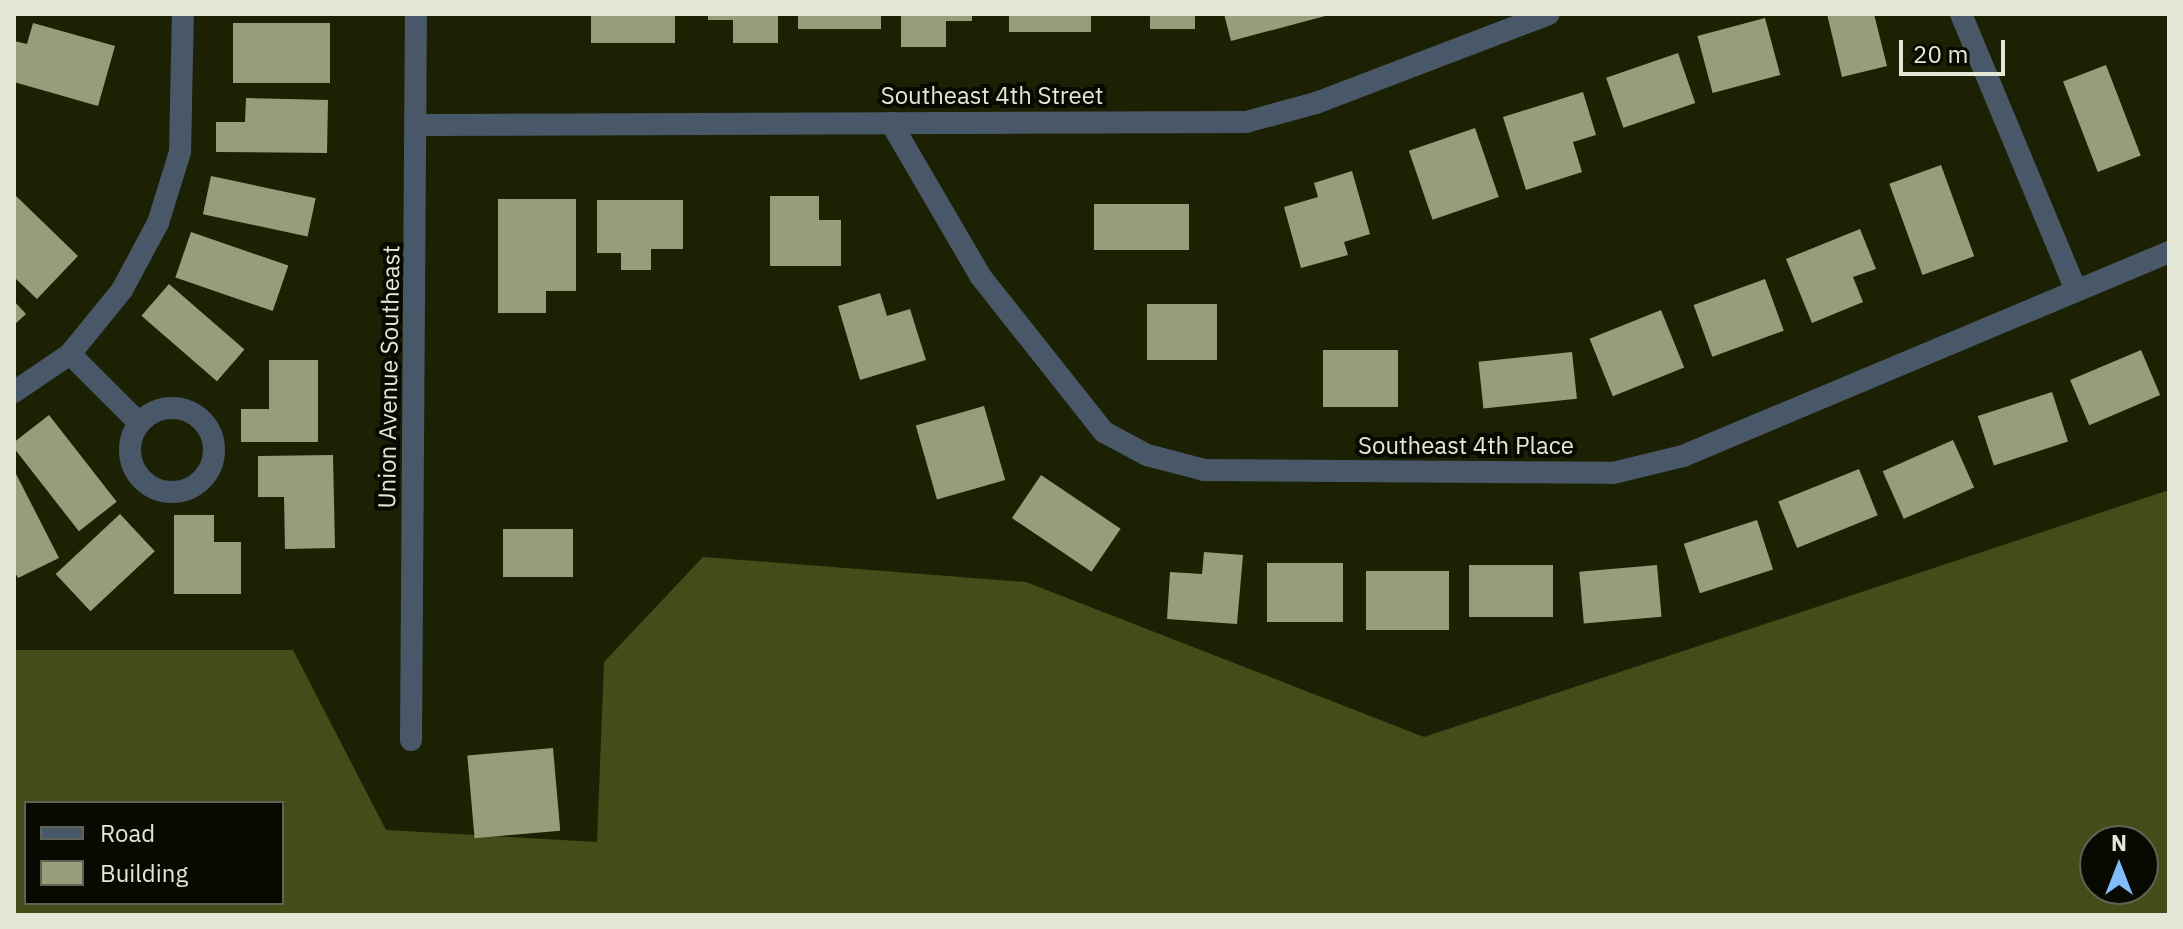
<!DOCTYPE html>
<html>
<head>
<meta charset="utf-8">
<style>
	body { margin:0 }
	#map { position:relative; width:2183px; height:929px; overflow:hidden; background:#1d2103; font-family:"IBM Plex Sans",sans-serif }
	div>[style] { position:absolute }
	.forest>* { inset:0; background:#454c19 }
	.building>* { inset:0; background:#979d7b; transform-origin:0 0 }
	.minor>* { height:22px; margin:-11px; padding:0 11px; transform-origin:11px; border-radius:11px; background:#495868 }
	.minor>.ring { margin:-11px; padding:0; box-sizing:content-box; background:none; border:22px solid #495868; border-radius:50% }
	span { translate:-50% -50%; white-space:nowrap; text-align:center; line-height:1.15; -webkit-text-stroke:8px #080901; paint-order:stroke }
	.street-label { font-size:24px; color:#e4e7d6 }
	.frame { position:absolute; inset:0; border:16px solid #e4e7d6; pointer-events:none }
	.legend { position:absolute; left:24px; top:801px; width:260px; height:104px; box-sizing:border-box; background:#080901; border:2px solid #606256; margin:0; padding:10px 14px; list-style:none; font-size:24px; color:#e4e7d6 }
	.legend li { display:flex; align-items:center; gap:16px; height:40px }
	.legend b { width:40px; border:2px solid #606256 }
	.north { position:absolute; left:2079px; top:825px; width:80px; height:80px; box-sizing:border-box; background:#080901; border:2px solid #606256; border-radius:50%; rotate:0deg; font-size:22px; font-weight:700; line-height:32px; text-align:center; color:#e4e7d6 }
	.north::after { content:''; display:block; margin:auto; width:28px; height:36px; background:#80bdfa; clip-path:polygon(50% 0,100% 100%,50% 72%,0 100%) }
	.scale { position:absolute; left:1899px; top:40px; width:106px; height:36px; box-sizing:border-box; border:4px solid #e4e7d6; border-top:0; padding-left:10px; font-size:24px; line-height:28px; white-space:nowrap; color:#e4e7d6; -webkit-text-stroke:6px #080901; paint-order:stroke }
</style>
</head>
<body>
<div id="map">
	<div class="forest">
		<i style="clip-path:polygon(evenodd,2169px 490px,2169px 915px,14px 915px,14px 650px,293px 650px,386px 830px,597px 842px,604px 662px,703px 557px,1026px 582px,1424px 737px,2169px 490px,26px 803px,282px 803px,282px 903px,26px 903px,26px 803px,2169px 490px,2095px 841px,2143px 841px,2143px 889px,2095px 889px,2095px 841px)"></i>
	</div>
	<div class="building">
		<i style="left:591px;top:14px;width:84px;height:29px"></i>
		<i style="clip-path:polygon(708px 14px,778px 14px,778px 43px,733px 43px,733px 20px,708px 20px)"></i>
		<i style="left:798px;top:14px;width:83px;height:15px"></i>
		<i style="clip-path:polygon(901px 14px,972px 14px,972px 21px,946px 21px,946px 47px,901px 47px)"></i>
		<i style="left:1009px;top:14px;width:82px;height:18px"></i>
		<i style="left:1150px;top:14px;width:45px;height:15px"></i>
		<i style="clip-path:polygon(1224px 14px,1329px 14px,1329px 15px,1231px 41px)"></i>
		<i style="clip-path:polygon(1827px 14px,1874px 14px,1887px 66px,1842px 77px)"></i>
		<i style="left:1765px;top:18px;width:59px;height:70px;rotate:75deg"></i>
		<i style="clip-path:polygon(33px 23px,115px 46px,98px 106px,14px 82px,14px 41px,27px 44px)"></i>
		<i style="left:233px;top:23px;width:97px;height:60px"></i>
		<i style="left:1678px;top:53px;width:53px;height:76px;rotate:71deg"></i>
		<i style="left:2106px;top:65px;width:97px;height:46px;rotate:69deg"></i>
		<i style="clip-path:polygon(1583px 92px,1596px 135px,1573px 142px,1582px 172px,1526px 190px,1503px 117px)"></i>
		<i style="clip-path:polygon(246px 98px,328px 100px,327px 153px,216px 152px,216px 122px,245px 122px)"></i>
		<i style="left:1475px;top:128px;width:73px;height:70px;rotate:71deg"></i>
		<i style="left:1941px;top:165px;width:97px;height:55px;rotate:70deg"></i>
		<i style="clip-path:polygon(1352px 171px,1370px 234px,1344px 242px,1348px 255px,1301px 268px,1284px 207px,1318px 197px,1314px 183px)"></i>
		<i style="left:211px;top:176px;width:107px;height:39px;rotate:12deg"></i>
		<i style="clip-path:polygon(14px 194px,78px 256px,37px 299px,14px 277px)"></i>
		<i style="clip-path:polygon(770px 196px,819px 196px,819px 220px,841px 220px,841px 266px,770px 266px)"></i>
		<i style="clip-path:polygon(498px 199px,576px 199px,576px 291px,546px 291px,546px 313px,498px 313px)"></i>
		<i style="clip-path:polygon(597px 200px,683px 200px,683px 249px,651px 249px,651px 270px,621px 270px,621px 253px,597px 253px)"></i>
		<i style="left:1094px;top:204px;width:95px;height:46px"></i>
		<i style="clip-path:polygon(1860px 229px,1876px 269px,1853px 277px,1863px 302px,1812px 323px,1786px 259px)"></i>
		<i style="left:191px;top:232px;width:103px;height:48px;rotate:19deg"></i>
		<i style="left:1765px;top:279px;width:55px;height:76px;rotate:70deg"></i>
		<i style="left:169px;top:284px;width:100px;height:42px;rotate:41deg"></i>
		<i style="clip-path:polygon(880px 293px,887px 316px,910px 309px,926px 360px,860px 380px,838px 306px)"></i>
		<i style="clip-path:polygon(14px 301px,26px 314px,14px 325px)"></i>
		<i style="left:1147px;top:304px;width:70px;height:56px"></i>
		<i style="left:1661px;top:310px;width:62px;height:77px;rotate:68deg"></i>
		<i style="left:1323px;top:350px;width:75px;height:57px"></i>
		<i style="left:2141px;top:350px;width:49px;height:77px;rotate:67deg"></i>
		<i style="left:1572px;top:352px;width:47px;height:94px;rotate:84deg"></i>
		<i style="clip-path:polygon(269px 360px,318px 360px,318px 442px,241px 442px,241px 409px,269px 409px)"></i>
		<i style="left:2052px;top:392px;width:52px;height:78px;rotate:72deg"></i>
		<i style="left:984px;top:406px;width:77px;height:71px;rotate:74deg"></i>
		<i style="left:49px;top:415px;width:110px;height:48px;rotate:52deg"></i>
		<i style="left:1953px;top:440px;width:52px;height:77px;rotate:66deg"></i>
		<i style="clip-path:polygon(333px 455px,335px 548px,285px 549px,284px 497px,258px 497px,258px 456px)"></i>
		<i style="left:1859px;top:469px;width:50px;height:87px;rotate:68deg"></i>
		<i style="clip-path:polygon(14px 470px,59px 558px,18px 578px,14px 571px)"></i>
		<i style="left:1041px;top:475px;width:96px;height:52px;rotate:34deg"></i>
		<i style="left:120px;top:514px;width:51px;height:88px;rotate:47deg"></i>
		<i style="clip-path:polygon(174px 515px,214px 515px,214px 542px,241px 542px,241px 594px,174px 594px)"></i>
		<i style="left:1757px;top:520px;width:52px;height:77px;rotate:72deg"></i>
		<i style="left:503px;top:529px;width:70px;height:48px"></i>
		<i style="clip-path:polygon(1204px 552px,1243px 555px,1237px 624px,1167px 619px,1170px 572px,1202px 574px)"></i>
		<i style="left:1267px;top:563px;width:76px;height:59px"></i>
		<i style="left:1469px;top:565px;width:84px;height:52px"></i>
		<i style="left:1657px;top:565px;width:52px;height:78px;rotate:85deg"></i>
		<i style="left:1366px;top:571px;width:83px;height:59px"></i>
		<i style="left:553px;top:748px;width:83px;height:86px;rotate:85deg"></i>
	</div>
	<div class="minor">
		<i style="left:1961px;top:14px;width:299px;rotate:67.4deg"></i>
		<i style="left:891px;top:123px;width:178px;rotate:59.7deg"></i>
		<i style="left:981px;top:277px;width:198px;rotate:51.6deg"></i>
		<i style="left:1104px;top:432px;width:49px;rotate:28.1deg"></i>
		<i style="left:1147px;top:455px;width:59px;rotate:14.7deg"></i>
		<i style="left:1204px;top:470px;width:409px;rotate:0.4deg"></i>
		<i style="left:1613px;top:473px;width:72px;rotate:-13.7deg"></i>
		<i style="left:1683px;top:456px;width:527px;rotate:-22.77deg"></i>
		<i style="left:417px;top:125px;width:829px;rotate:-0.21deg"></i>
		<i style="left:1246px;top:122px;width:73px;rotate:-15.2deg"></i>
		<i style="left:1316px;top:103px;width:249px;rotate:-20.9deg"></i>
		<i style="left:70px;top:354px;width:98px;rotate:45deg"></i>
		<i style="left:14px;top:392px;width:68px;rotate:-34.2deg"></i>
		<i style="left:70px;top:354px;width:82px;rotate:-50.9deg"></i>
		<i style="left:122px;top:290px;width:76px;rotate:-61.8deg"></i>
		<i style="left:158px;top:223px;width:74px;rotate:-72.8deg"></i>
		<i style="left:180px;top:152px;width:138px;rotate:-88.8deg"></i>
		<i class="ring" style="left:130px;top:408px;width:62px;height:62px"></i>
		<i style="left:411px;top:740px;width:726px;rotate:-89.61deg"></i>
	</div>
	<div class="street-label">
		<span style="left:992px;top:96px">Southeast 4th Street</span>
		<span style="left:389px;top:377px;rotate:-89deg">Union Avenue Southeast</span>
		<span style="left:1466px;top:446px">Southeast 4th Place</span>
	</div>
	<div class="frame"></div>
	<ul class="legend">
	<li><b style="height:10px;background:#495868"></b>Road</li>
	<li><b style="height:22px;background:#979d7b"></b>Building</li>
	</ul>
	<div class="north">N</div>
	<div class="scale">20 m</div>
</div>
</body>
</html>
